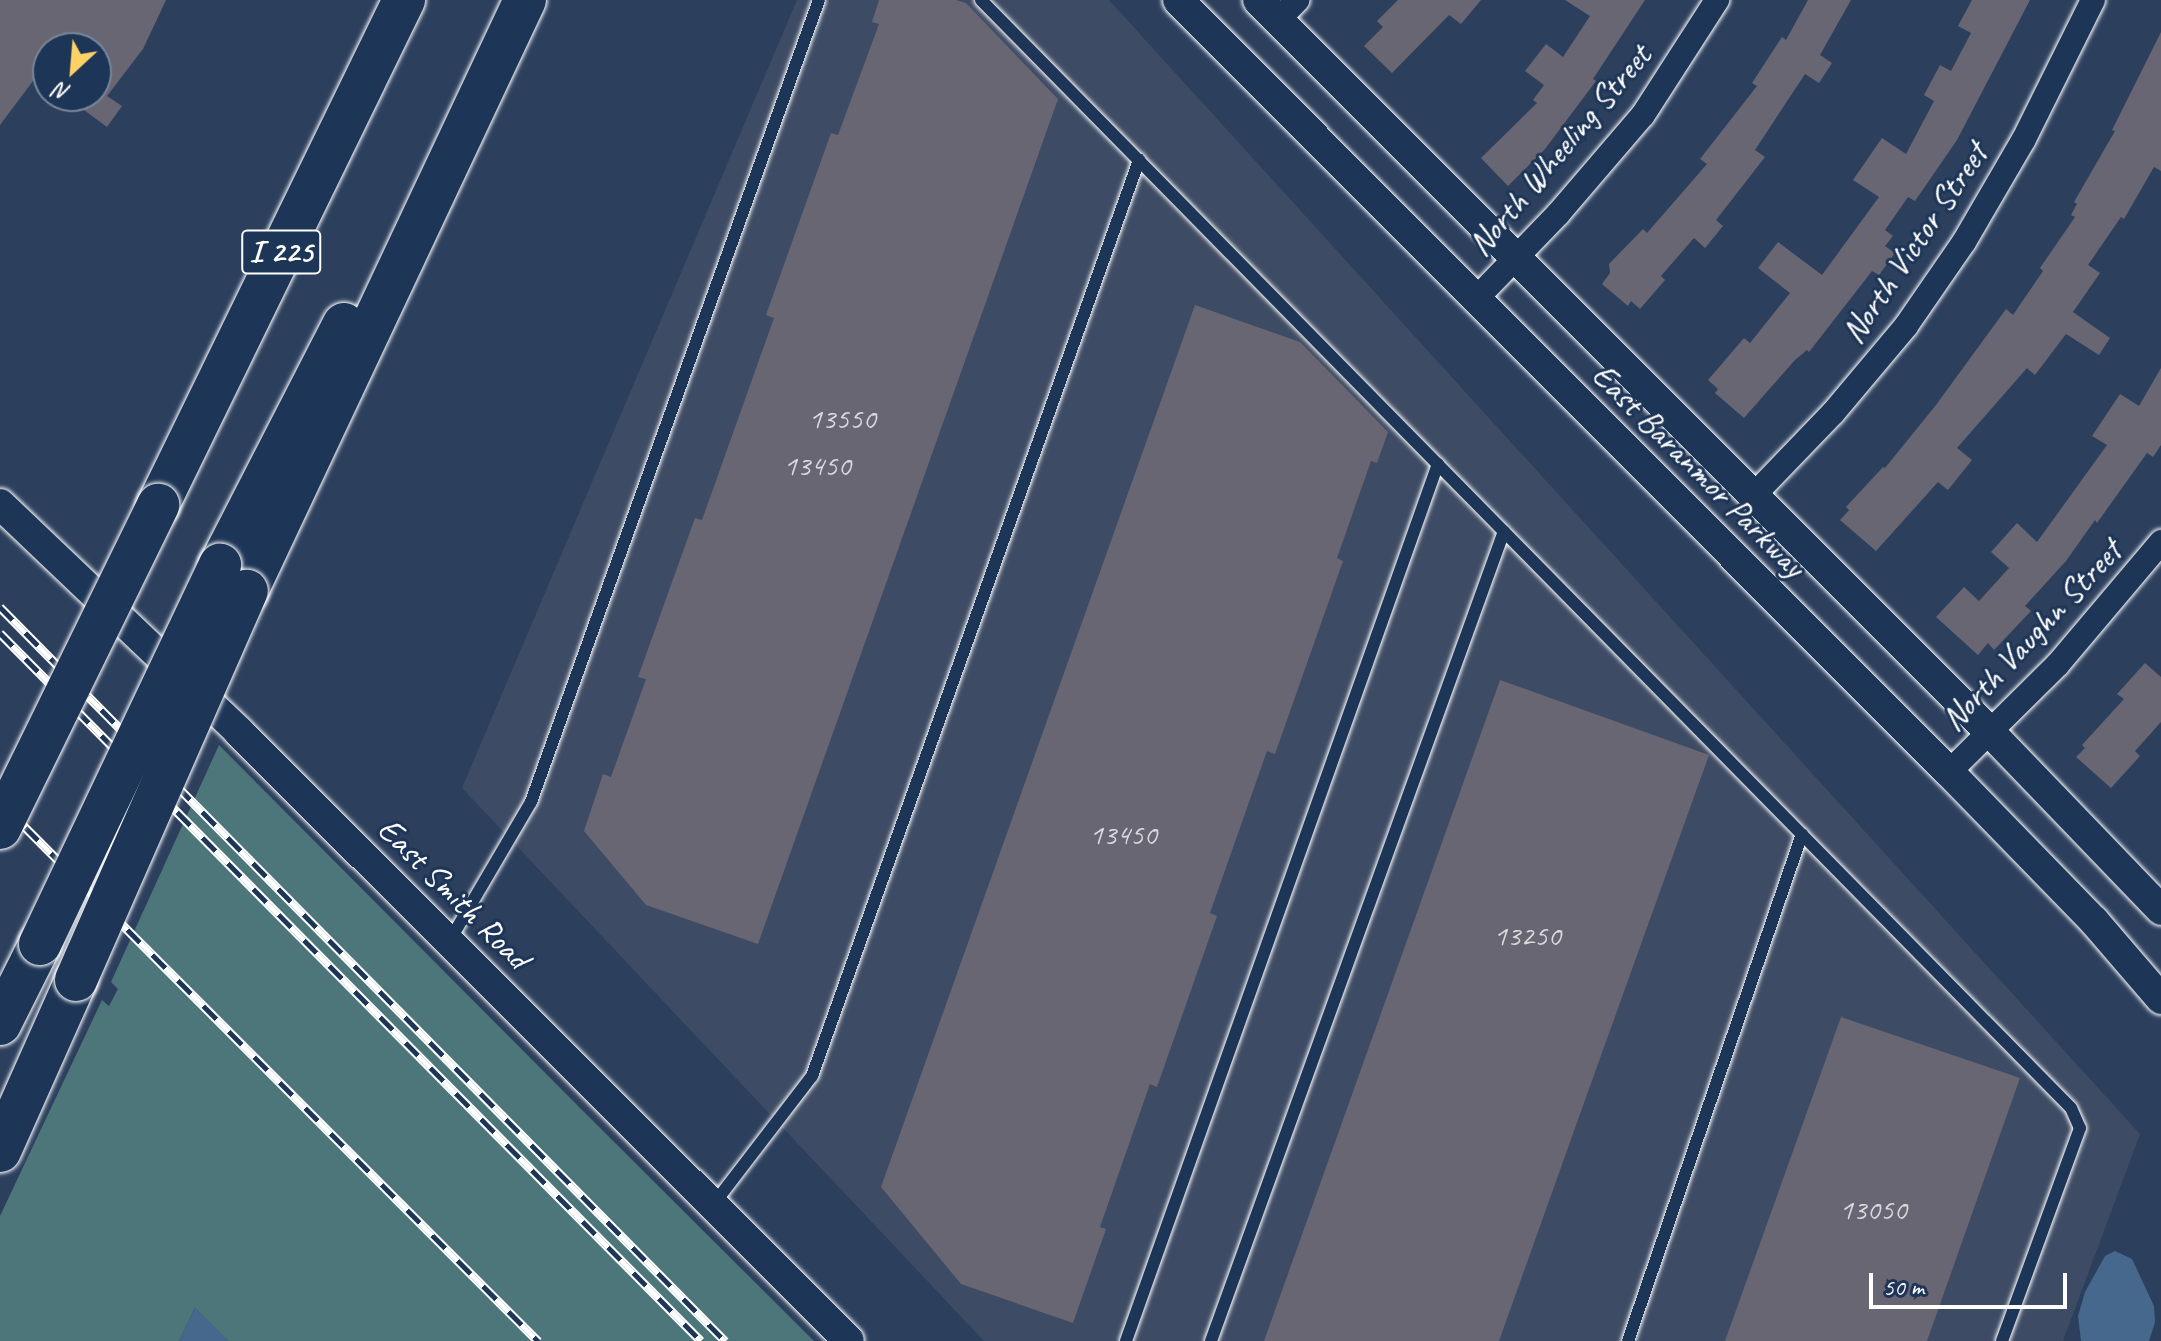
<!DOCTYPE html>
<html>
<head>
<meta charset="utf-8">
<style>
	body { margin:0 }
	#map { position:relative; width:2161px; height:1341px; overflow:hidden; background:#2c3f5d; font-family:Caveat,sans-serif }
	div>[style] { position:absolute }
	.built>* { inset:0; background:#3e4b64 }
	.green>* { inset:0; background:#4d767b }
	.water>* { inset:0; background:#46688d }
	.building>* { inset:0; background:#696673 }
	.roads { filter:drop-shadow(0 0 2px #fff) drop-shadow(0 0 2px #fff) }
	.service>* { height:12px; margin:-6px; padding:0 6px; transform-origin:6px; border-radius:6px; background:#1d3557 }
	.minor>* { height:24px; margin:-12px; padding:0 12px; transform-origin:12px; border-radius:12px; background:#1d3557 }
	.tertiary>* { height:30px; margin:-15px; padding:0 15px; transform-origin:15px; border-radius:15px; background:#1d3557 }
	.motorway>* { height:42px; margin:-21px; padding:0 21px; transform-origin:21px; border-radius:21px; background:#1d3557 }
	.rail>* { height:9px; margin-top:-4.5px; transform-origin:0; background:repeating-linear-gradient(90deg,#1d3557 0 18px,#fff 0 36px); box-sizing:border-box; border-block:2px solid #fff }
	.bridges { filter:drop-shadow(0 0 2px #fff) drop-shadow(0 0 2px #fff) }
	.motorway-bridge>* { height:42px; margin:-21px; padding:0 21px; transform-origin:21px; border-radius:21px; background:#1d3557 }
	span { translate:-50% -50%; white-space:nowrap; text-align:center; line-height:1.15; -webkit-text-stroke:6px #1d3557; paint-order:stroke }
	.number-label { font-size:30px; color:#dad9dc }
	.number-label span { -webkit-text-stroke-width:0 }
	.shield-label span { padding:2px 6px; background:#1d3557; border:2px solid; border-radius:6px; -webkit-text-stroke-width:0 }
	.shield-label { font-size:32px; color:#fff; font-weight:700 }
	.street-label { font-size:34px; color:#fff }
	.north { position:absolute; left:32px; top:32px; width:80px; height:80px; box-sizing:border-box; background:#1d3557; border:2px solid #77869a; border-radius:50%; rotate:206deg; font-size:22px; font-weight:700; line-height:32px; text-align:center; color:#fff }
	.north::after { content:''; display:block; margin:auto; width:28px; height:36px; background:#ffd166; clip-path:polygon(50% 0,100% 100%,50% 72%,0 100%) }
	.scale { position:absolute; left:1869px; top:1273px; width:198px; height:36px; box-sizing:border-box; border:4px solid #fff; border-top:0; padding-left:10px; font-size:24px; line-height:28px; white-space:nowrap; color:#fff; -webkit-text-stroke:6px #1d3557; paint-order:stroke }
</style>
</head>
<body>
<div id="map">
	<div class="built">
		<i style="clip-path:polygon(797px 0,1109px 0,2140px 1134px,2063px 1341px,984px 1341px,462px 788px)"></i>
	</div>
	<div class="green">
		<i style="clip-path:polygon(219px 745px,582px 1110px,814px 1341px,228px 1341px,195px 1308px,179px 1341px,0 1341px,0 1216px,102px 1000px,109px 1006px,118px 989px,111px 982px)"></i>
	</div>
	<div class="water">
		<i style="clip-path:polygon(2115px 1251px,2132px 1259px,2154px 1306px,2155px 1322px,2149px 1341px,2081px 1341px,2078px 1316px,2085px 1292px,2105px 1256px)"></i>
		<i style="clip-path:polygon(195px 1308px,228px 1341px,179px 1341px)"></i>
	</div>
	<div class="building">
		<i style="clip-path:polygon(0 0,166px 0,143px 49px,107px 96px,122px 106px,107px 127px,65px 96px,96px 96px,96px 48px,48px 48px,48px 61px,0 125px)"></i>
		<i style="clip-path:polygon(879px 0,956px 0,966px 3px,1058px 99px,758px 944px,646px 905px,584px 831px,603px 774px,611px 777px,646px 679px,638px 677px,695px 518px,702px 520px,774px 318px,766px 315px,831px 133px,838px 135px,879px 24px,872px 22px)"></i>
		<i style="clip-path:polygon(1398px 0,1481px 0,1461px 24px,1449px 15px,1392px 73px,1364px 46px,1383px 27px,1377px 21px)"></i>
		<i style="clip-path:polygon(1565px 0,1645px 0,1593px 79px,1596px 81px,1545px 149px,1508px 186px,1481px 158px,1537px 103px,1533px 100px,1544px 85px,1525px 71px,1546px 44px,1563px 57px,1590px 16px)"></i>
		<i style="clip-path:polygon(1808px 0,1851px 0,1820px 55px,1832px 63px,1819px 83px,1805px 74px,1755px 150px,1765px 157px,1716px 220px,1723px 226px,1705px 248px,1694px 238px,1661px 276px,1665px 280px,1640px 309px,1631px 301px,1628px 306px,1602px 284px,1610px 273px,1609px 264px,1643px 229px,1647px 233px,1707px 164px,1700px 159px,1757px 86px,1752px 83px,1782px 37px,1786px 40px)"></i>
		<i style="clip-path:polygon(1972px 0,2030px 0,1957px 140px,1915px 201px,1908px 197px,1885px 230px,1893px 236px,1885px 246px,1895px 253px,1879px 275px,1872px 271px,1809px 352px,1807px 350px,1795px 360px,1744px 418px,1715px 393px,1718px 389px,1708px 380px,1744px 338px,1750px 343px,1790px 293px,1758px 268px,1778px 242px,1822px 275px,1879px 197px,1853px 180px,1882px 138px,1906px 154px,1934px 101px,1924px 95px,1940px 65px,1951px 71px,1971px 33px,1958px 26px)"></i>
		<i style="clip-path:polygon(2161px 32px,2161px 171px,2154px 167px,2124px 219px,2121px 217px,2088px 265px,2100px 273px,2073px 312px,2110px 338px,2099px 355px,2066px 334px,2035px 375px,2027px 368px,1957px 448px,1972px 460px,1948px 490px,1938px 482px,1876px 551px,1840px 520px,1849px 510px,1846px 507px,1883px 467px,1885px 468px,1936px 405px,2006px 309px,2013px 315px,2043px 271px,2040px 268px,2075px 217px,2071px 215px,2077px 204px,2074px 202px,2115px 131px,2112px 130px)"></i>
		<i style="clip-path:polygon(1195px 305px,1300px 342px,1388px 432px,1377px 463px,1371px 461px,1337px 558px,1343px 561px,1275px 754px,1267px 751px,1210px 913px,1217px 916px,1157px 1087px,1150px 1084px,1100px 1227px,1106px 1229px,1073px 1323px,961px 1284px,881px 1187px)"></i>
		<i style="clip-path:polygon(2161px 368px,2161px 445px,2153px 457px,2147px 453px,2097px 523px,2095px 520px,2066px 561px,2025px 606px,2031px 611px,1994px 650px,1988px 643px,1978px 655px,1936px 617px,1964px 587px,1979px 601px,2009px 568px,1991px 552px,2017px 523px,2037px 542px,2107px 445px,2092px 436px,2120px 394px,2139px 406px)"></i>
		<i style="clip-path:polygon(2145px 663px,2161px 677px,2161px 722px,2135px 751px,2140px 756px,2111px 788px,2076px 757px,2085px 748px,2082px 745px,2124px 699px,2117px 694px)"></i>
		<i style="clip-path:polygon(1500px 680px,1709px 755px,1580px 1114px,1499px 1341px,1264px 1341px)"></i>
		<i style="clip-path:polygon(1841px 1017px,2020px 1078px,1927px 1341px,1725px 1341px)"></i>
	</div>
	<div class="roads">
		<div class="service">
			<i style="left:981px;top:0;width:1554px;rotate:45.47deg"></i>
			<i style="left:2071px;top:1108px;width:22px;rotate:66deg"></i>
			<i style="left:2080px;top:1128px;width:227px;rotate:110.1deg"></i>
			<i style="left:450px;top:940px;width:160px;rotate:-59.6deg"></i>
			<i style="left:531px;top:802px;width:852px;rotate:-70.25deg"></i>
			<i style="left:713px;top:1205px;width:163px;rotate:-52.5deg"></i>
			<i style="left:812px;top:1076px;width:973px;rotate:-70.35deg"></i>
			<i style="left:1126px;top:1341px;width:931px;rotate:-70.42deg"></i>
			<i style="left:1211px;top:1341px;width:861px;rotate:-70.11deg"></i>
			<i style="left:1628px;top:1341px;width:536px;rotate:-71.06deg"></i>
		</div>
		<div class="minor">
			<i style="left:1278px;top:20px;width:28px;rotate:-46deg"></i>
			<i style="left:1475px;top:300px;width:120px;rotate:-46deg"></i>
			<i style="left:1558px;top:214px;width:130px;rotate:-49.4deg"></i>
			<i style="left:1643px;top:115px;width:137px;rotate:-57.2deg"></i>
			<i style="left:1753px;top:496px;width:115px;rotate:-46.1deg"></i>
			<i style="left:1833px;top:413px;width:114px;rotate:-50deg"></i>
			<i style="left:1906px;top:326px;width:102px;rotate:-55.4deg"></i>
			<i style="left:1964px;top:242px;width:119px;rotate:-59.8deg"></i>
			<i style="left:2024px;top:139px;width:155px;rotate:-63.6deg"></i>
			<i style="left:1949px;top:772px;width:153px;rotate:-44.7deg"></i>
			<i style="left:2058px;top:664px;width:160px;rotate:-49.8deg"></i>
		</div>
		<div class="tertiary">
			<i style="left:1178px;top:0;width:1091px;rotate:45.04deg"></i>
			<i style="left:1949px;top:772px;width:208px;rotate:45.8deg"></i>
			<i style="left:2094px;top:921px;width:103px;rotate:49.3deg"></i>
			<i style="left:1258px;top:0;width:1035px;rotate:45deg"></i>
			<i style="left:1990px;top:732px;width:247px;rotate:46.1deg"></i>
			<i style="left:0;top:504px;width:329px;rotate:43.6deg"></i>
			<i style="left:238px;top:731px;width:863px;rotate:44.95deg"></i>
		</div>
		<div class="motorway">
			<i style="left:158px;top:505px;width:562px;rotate:-64.03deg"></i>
			<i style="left:220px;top:565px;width:271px;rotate:-62.8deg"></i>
			<i style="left:247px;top:591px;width:653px;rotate:-64.81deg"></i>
			<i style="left:0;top:1024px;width:89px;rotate:-63.4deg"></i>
			<i style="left:0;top:1151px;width:187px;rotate:-66deg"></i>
		</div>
	</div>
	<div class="rail">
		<i style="left:0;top:607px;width:1032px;rotate:45.35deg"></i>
		<i style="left:0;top:633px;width:996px;rotate:45.28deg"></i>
		<i style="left:0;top:802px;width:762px;rotate:45.05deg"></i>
	</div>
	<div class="bridges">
		<div class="motorway-bridge">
			<i style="left:0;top:828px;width:360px;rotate:-63.9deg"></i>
			<i style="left:40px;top:944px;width:420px;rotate:-64.6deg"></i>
			<i style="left:76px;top:980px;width:425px;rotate:-66.3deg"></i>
		</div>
	</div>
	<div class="number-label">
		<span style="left:842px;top:418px">13550</span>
		<span style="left:817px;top:465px">13450</span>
		<span style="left:1123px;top:834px">13450</span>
		<span style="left:1527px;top:935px">13250</span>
		<span style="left:1873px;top:1209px">13050</span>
	</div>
	<div class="shield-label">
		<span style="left:281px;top:252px">I 225</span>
	</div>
	<div class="street-label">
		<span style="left:1559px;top:150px;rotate:-50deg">North Wheeling Street</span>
		<span style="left:1914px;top:243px;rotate:-56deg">North Victor Street</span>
		<span style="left:1699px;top:470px;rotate:45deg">East Baranmor Parkway</span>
		<span style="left:2031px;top:635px;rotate:-47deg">North Vaughn Street</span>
		<span style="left:454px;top:893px;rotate:45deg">East Smith Road</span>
	</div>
	<div class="north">N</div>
	<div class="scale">50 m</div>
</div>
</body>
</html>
